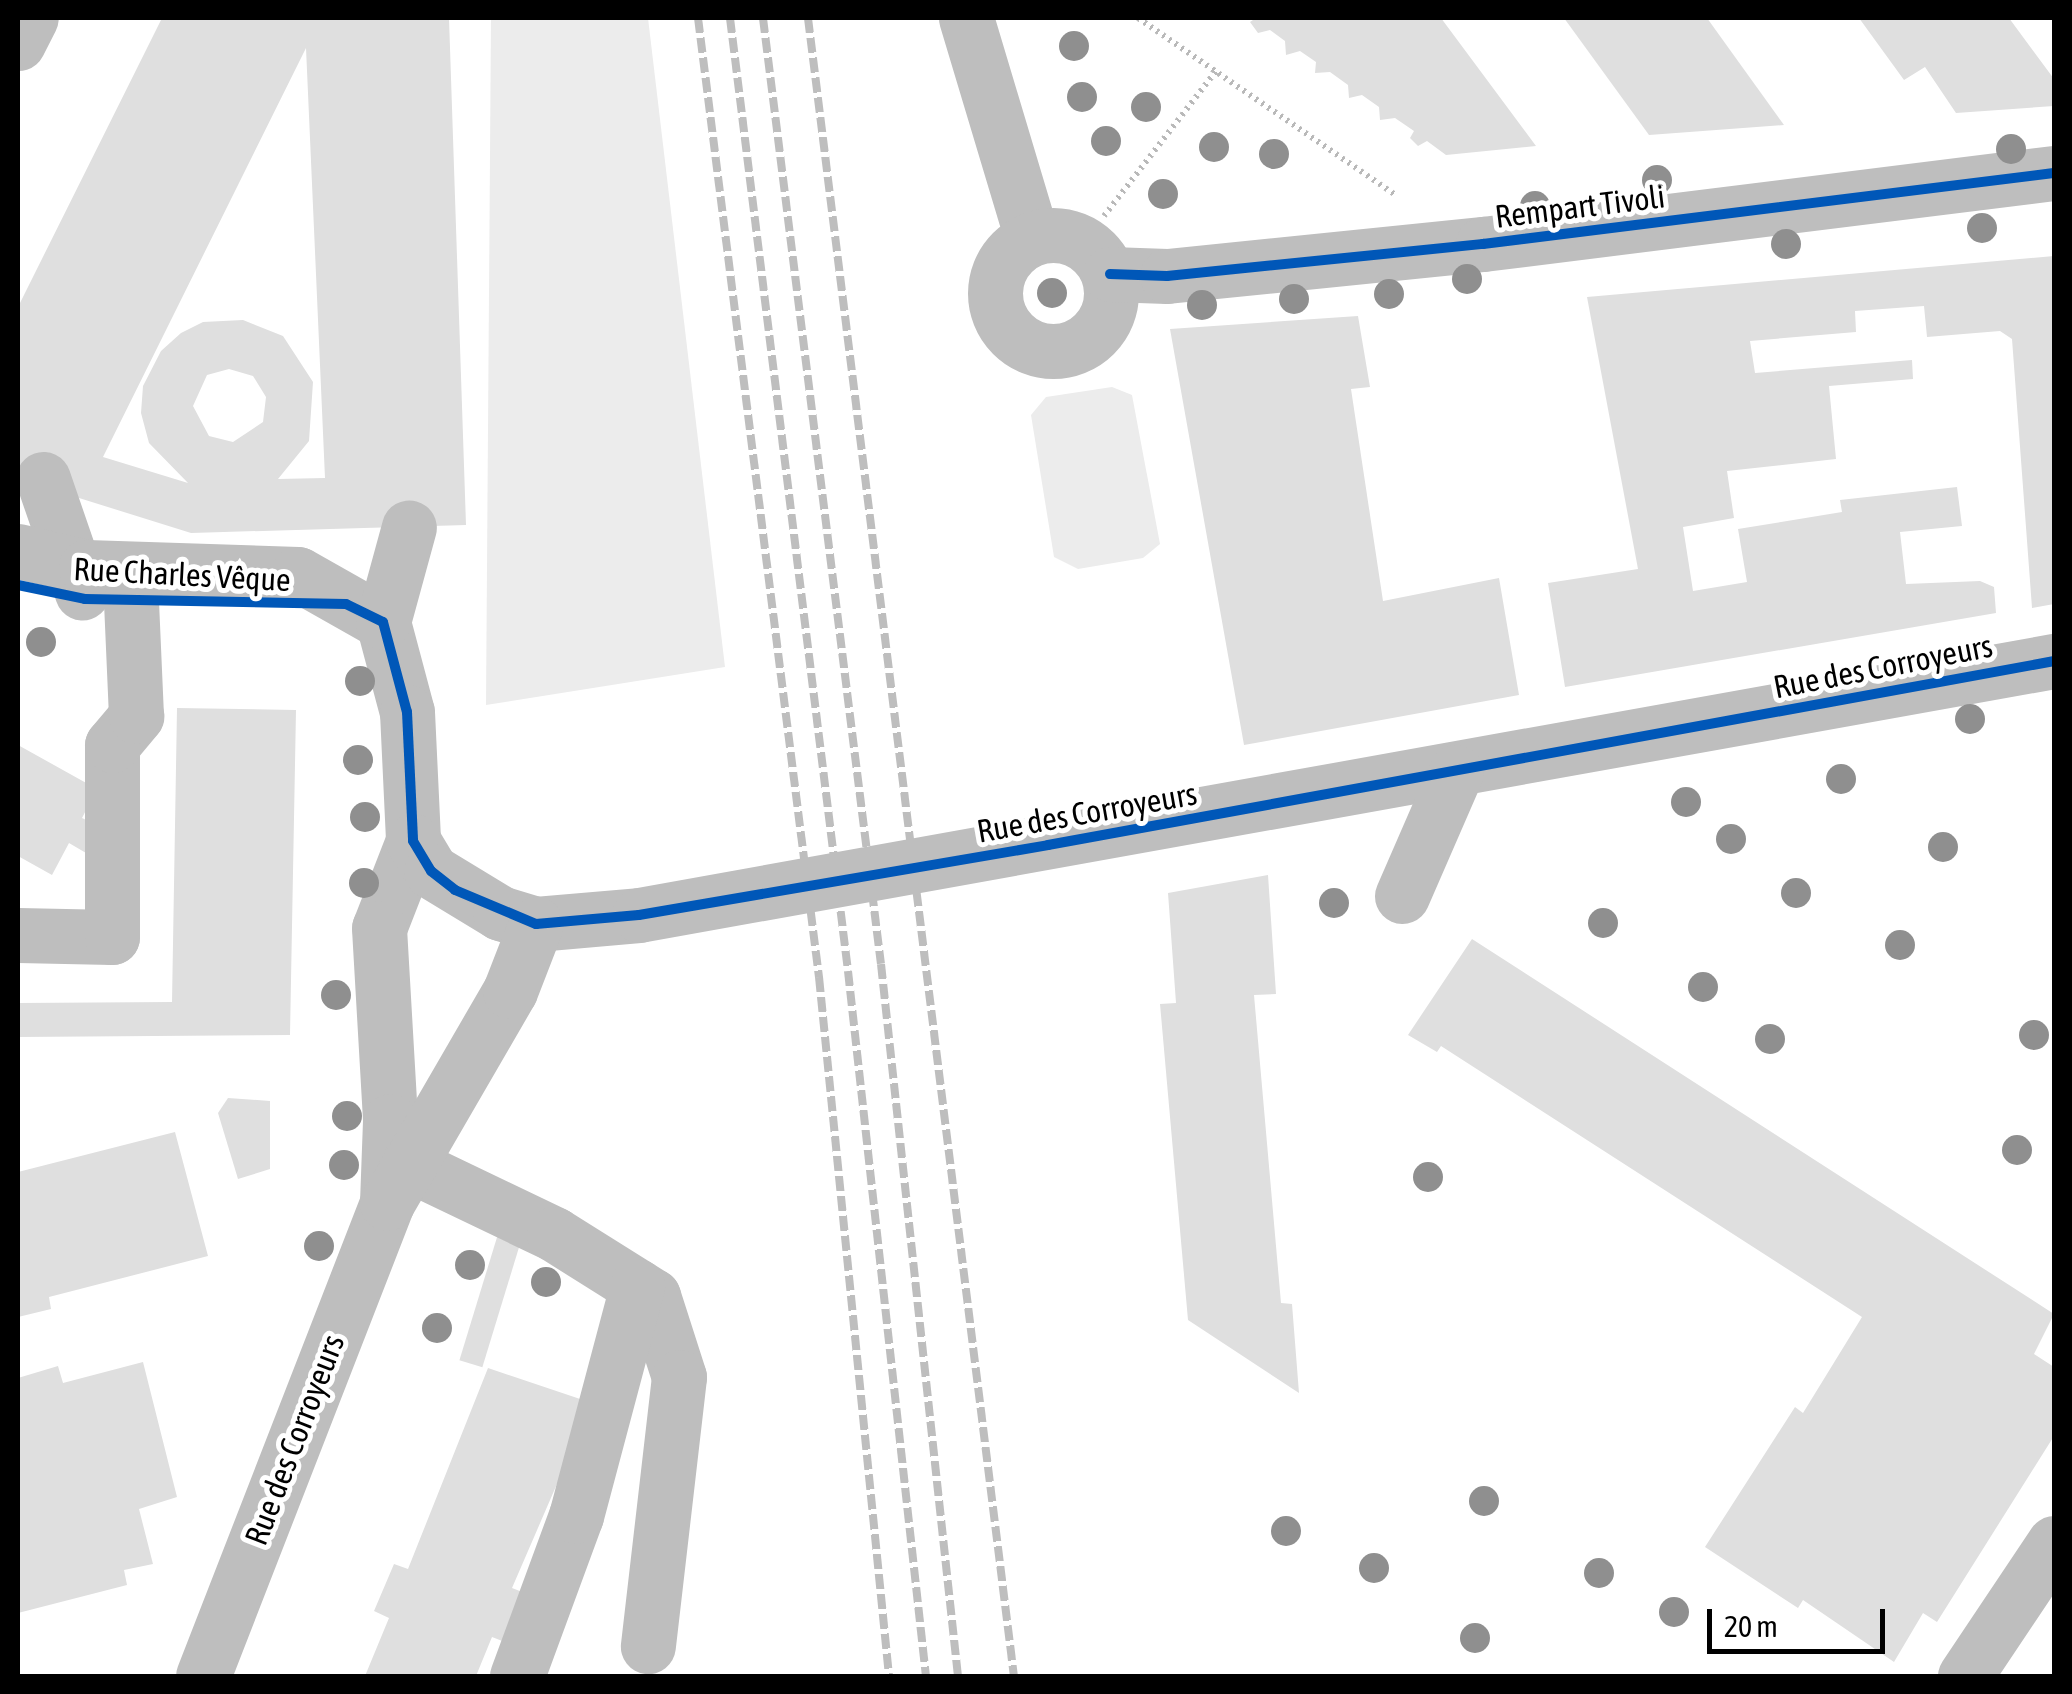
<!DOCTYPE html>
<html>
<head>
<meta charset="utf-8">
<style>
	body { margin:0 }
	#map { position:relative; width:2072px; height:1694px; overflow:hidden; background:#fff; font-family:"Asap Condensed",sans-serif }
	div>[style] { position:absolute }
	.green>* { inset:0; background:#ececec }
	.building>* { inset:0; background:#dfdfdf; transform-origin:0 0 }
	.path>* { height:6px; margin-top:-3px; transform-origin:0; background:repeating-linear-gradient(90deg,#b9b9b9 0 2.5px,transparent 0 7.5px) }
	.minor>* { height:55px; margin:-27.5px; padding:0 27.5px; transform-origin:27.5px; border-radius:27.5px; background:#bebebe }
	.minor>.ring { margin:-27.5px; padding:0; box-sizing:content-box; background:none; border:55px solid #bebebe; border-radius:50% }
	.major>* { height:55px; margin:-27.5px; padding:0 27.5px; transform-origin:27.5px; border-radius:27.5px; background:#bebebe }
	.rail>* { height:8px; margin-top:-4px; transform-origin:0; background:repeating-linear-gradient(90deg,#bebebe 0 15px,transparent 0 20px) }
	.cycleway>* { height:10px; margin:-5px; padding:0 5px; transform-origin:5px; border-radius:5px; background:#0057b8 }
	.trees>* { width:30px; height:30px; margin:-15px; border-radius:50%; background:#8f8f8f }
	span { translate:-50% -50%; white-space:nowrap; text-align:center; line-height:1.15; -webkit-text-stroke:10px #fff; paint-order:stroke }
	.street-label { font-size:32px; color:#000 }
	.frame { position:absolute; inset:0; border:20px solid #000; pointer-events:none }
	.scale { position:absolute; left:1707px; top:1609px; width:178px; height:45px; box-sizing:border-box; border:5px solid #000; border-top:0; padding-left:12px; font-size:30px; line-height:35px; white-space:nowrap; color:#000; -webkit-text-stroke:8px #fff; paint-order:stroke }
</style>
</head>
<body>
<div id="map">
	<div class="green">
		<i style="clip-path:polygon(491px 18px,648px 18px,725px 667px,486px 705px)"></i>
		<i style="clip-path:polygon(1112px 387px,1132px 395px,1160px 544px,1143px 558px,1078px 569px,1054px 557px,1031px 415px,1046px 397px)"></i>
	</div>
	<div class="building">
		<i style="clip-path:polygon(evenodd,162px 18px,449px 18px,466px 525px,191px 533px,79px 498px,18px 466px,18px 307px,162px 18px,306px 48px,325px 478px,278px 479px,309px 441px,313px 382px,283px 336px,243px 320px,203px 322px,181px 333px,161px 351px,143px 386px,141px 413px,149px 443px,188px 483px,103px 457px,306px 48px,162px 18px,229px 369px,253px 376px,266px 397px,263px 422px,233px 442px,209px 436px,193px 406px,207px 375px,229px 369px)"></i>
		<i style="clip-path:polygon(1256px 18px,1441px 18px,1536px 146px,1446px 155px,1427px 141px,1418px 146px,1410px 138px,1414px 131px,1395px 118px,1380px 120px,1379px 107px,1362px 95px,1349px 98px,1348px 85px,1330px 72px,1315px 73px,1316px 62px,1300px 51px,1286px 55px,1285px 41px,1270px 30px,1258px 33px,1250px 22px)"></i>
		<i style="clip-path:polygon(1564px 18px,1707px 18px,1784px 125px,1649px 135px)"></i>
		<i style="clip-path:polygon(1859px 18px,2009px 18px,2054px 79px,2054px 106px,1956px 113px,1925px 67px,1904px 80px)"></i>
		<i style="clip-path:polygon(2054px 256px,2054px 604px,2032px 608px,2012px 339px,2000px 331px,1927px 337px,1924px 306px,1855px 311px,1856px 332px,1750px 341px,1755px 373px,1912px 360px,1913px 379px,1829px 386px,1836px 459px,1727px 471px,1734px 518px,1683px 527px,1693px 591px,1747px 582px,1738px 529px,1842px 512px,1840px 500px,1957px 487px,1962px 526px,1900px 532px,1906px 584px,1980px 581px,1994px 587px,1996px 613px,1565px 687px,1548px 583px,1638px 569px,1587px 297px)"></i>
		<i style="clip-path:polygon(1358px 316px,1370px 387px,1351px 389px,1383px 601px,1499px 578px,1519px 695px,1244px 745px,1170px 329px)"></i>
		<i style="clip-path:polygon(177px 708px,296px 710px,290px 1035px,18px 1037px,18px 1003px,172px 1002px)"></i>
		<i style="clip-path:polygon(18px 745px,97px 789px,82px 818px,101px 827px,86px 853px,69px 843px,52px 875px,18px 856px)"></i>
		<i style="clip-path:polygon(1268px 875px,1276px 994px,1254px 995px,1281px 1303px,1292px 1304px,1299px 1393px,1188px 1320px,1160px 1004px,1176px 1003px,1168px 893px)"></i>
		<i style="clip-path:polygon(1472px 939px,2054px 1314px,2034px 1354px,2054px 1367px,2054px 1436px,1937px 1622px,1923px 1613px,1894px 1662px,1803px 1600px,1798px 1608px,1705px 1547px,1795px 1407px,1803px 1413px,1862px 1317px,1441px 1046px,1437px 1052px,1408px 1035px)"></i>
		<i style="clip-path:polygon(228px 1098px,270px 1101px,270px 1169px,238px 1179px,218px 1113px)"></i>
		<i style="clip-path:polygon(175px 1132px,208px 1256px,49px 1297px,51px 1309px,18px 1317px,18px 1172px)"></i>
		<i style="left:498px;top:1234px;width:24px;height:132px;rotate:17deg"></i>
		<i style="clip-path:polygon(143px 1362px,177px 1497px,139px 1509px,153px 1564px,124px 1570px,127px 1585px,18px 1613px,18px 1378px,58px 1366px,63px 1383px)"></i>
		<i style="clip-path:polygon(488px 1368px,592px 1403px,512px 1588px,530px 1595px,510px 1644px,492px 1637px,476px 1676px,365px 1676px,389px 1618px,374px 1611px,394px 1564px,408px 1569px)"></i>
	</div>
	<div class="path">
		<i style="left:1138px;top:18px;width:311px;rotate:34.5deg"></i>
		<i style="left:1104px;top:216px;width:183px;rotate:-52.3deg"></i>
	</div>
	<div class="minor">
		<i style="left:966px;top:18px;width:230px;rotate:73.3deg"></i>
		<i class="ring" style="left:995px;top:235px;width:61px;height:61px"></i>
		<i style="left:1110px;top:274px;width:57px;rotate:2deg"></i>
		<i style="left:1167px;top:276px;width:318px;rotate:-5.8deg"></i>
		<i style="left:1483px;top:244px;width:575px;rotate:-7.09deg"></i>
		<i style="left:43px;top:479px;width:120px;rotate:71deg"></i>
		<i style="left:18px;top:551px;width:70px;rotate:13.2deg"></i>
		<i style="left:86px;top:567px;width:212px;rotate:1.9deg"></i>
		<i style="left:298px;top:574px;width:98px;rotate:29.5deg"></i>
		<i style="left:383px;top:622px;width:93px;rotate:75.1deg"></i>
		<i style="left:407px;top:712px;width:129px;rotate:87.3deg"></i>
		<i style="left:413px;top:841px;width:93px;rotate:111.3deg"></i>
		<i style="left:379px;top:928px;width:193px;rotate:86.7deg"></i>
		<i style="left:390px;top:1121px;width:82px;rotate:92.1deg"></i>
		<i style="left:383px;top:622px;width:98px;rotate:-74.7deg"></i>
		<i style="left:413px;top:841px;width:35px;rotate:59deg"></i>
		<i style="left:431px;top:871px;width:81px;rotate:31.3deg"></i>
		<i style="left:500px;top:913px;width:38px;rotate:17deg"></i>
		<i style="left:536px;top:924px;width:103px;rotate:-5deg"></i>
		<i style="left:639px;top:915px;width:1438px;rotate:-10.18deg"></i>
		<i style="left:1402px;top:896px;width:135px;rotate:-66.5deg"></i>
		<i style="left:18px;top:935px;width:94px;rotate:1.2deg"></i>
		<i style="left:112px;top:937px;width:192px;rotate:-90deg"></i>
		<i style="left:112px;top:745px;width:38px;rotate:-50deg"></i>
		<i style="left:136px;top:716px;width:116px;rotate:-92.5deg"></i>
		<i style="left:408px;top:1164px;width:162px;rotate:25.6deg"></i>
		<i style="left:554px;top:1234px;width:117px;rotate:32.1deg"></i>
		<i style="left:653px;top:1296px;width:85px;rotate:72.2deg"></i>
		<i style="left:679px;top:1377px;width:271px;rotate:96.6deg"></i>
		<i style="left:203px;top:1676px;width:508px;rotate:-68.74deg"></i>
		<i style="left:387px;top:1203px;width:245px;rotate:-59.9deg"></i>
		<i style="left:510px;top:991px;width:72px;rotate:-68.8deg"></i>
		<i style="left:517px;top:1676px;width:171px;rotate:-69.8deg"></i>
		<i style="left:576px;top:1516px;width:238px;rotate:-75.1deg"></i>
	</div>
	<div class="major">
		<i style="left:18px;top:43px;width:28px;rotate:-63deg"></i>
		<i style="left:1965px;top:1676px;width:160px;rotate:-56.2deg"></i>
	</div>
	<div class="rail">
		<i style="left:698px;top:18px;width:967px;rotate:82.81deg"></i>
		<i style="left:819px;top:977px;width:702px;rotate:84.28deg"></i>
		<i style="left:730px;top:18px;width:960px;rotate:82.94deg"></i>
		<i style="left:848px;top:971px;width:709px;rotate:83.69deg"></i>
		<i style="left:763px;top:18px;width:953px;rotate:82.89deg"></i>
		<i style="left:881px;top:964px;width:716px;rotate:83.83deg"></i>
		<i style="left:808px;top:18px;width:1671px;rotate:82.92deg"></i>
	</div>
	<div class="cycleway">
		<i style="left:1110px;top:274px;width:57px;rotate:2deg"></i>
		<i style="left:1167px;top:276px;width:318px;rotate:-5.8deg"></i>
		<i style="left:1483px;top:244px;width:575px;rotate:-7.09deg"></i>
		<i style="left:18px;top:585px;width:68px;rotate:11.8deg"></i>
		<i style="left:85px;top:599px;width:261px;rotate:1.1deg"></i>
		<i style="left:346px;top:604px;width:41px;rotate:25.9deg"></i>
		<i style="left:383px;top:622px;width:93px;rotate:75.1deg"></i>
		<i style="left:407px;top:712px;width:129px;rotate:87.3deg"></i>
		<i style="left:413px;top:841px;width:35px;rotate:59deg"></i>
		<i style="left:431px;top:871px;width:31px;rotate:38deg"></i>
		<i style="left:455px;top:890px;width:88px;rotate:22.8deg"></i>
		<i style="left:536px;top:924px;width:103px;rotate:-5deg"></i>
		<i style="left:639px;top:915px;width:415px;rotate:-9.7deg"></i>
		<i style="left:1048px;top:845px;width:1023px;rotate:-10.36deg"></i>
	</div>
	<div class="trees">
		<i style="left:1074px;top:46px"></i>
		<i style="left:1082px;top:97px"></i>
		<i style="left:1146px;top:107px"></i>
		<i style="left:1106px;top:141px"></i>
		<i style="left:1214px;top:147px"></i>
		<i style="left:2011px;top:149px"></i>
		<i style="left:1274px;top:154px"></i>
		<i style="left:1657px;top:180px"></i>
		<i style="left:1163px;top:194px"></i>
		<i style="left:1535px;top:206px"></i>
		<i style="left:1982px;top:228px"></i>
		<i style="left:1786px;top:244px"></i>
		<i style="left:1467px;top:279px"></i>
		<i style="left:1052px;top:293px"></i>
		<i style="left:1389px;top:294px"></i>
		<i style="left:1294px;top:299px"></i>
		<i style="left:1202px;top:305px"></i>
		<i style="left:41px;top:642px"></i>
		<i style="left:360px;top:681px"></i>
		<i style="left:1970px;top:719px"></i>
		<i style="left:358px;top:760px"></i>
		<i style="left:1841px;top:779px"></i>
		<i style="left:1686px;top:802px"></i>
		<i style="left:365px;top:817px"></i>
		<i style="left:1731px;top:839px"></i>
		<i style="left:1943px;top:847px"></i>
		<i style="left:364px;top:883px"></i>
		<i style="left:1796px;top:893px"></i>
		<i style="left:1334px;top:903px"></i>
		<i style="left:1603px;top:923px"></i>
		<i style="left:1900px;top:945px"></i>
		<i style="left:1703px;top:987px"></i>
		<i style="left:336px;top:995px"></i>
		<i style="left:2034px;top:1035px"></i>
		<i style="left:1770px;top:1039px"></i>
		<i style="left:347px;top:1116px"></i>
		<i style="left:2017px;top:1150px"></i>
		<i style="left:344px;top:1165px"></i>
		<i style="left:1428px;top:1177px"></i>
		<i style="left:319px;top:1246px"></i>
		<i style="left:470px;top:1265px"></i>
		<i style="left:546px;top:1282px"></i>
		<i style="left:437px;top:1328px"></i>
		<i style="left:1484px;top:1501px"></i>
		<i style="left:1286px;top:1531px"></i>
		<i style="left:1374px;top:1568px"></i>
		<i style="left:1599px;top:1573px"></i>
		<i style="left:1674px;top:1612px"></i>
		<i style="left:1475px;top:1638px"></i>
	</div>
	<div class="street-label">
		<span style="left:1580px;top:207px;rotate:-7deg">Rempart Tivoli</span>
		<span style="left:182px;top:575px;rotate:3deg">Rue Charles Vêque</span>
		<span style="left:1883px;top:667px;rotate:-11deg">Rue des Corroyeurs</span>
		<span style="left:1087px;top:813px;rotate:-10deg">Rue des Corroyeurs</span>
		<span style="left:295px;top:1440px;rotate:-69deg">Rue des Corroyeurs</span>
	</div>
	<div class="frame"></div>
	<div class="scale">20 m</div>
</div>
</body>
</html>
